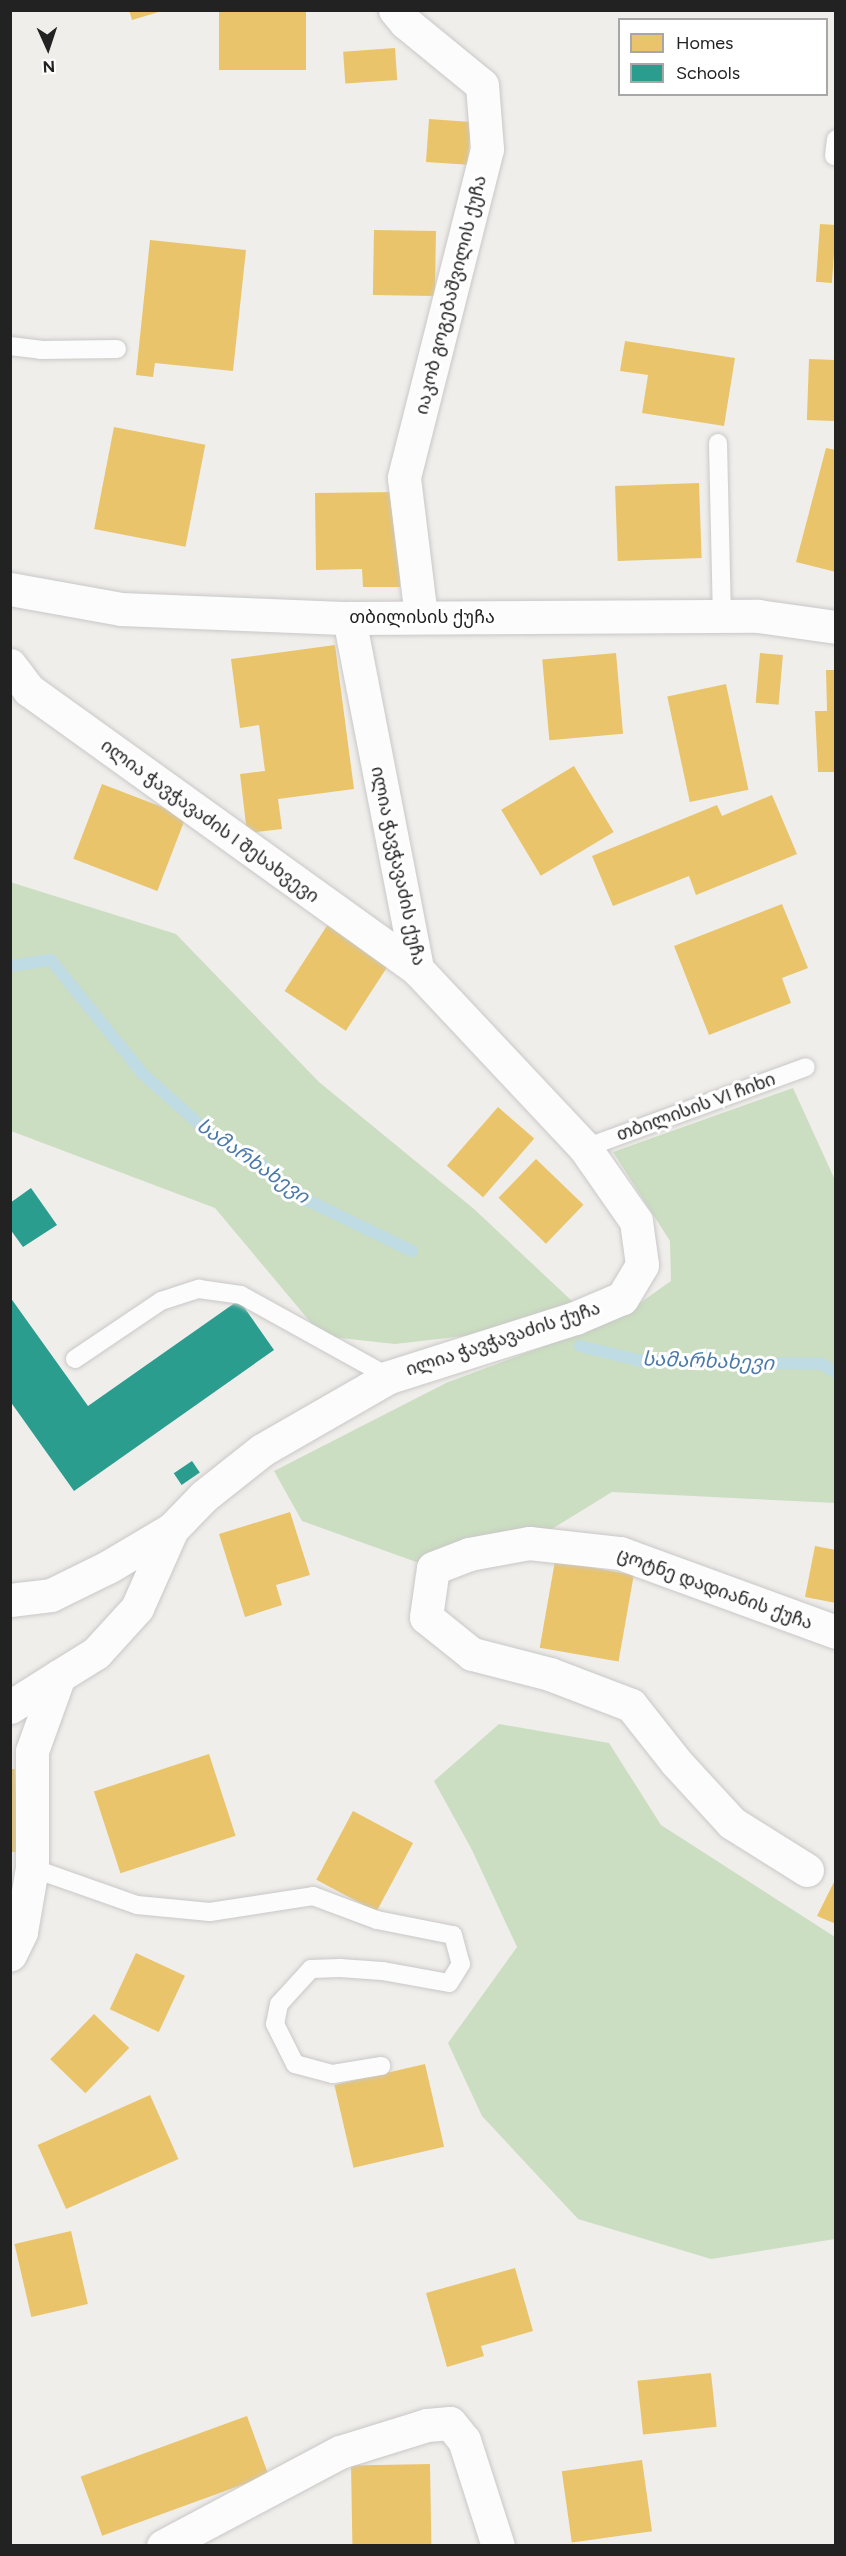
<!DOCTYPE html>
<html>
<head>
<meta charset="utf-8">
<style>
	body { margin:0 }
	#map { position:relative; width:846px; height:2556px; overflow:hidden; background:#f0eeeb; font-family:Figtree,"Noto Sans Georgian",sans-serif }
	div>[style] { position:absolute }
	.forest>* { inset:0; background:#cbdec1 }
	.homes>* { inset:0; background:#e9c46a; transform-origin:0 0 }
	.schools>* { inset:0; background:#2a9d8f; transform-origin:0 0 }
	.stream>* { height:12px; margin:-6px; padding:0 6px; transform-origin:6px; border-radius:6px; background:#bfdbe3 }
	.roads { filter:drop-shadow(0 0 2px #c9c8c7) drop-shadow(0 0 2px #c9c8c7) }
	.service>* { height:18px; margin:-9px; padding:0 9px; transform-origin:9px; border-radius:9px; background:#fdfcfc }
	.minor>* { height:33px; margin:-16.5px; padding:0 16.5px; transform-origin:16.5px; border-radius:16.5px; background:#fdfcfc }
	span { translate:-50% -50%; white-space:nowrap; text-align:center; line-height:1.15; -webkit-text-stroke:6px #fff; paint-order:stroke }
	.street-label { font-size:18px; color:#222 }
	.water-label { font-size:20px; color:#4a7aab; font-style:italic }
	.frame { position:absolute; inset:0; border:12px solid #222; pointer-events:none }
	.legend { position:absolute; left:618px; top:18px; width:210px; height:78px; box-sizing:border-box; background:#fff; border:2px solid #a7a7a7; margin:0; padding:8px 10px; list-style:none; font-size:18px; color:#222 }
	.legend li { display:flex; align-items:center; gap:12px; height:30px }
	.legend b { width:30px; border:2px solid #a7a7a7 }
	.north { position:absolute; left:18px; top:18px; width:60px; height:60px; -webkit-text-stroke:4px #fff; paint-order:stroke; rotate:177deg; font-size:16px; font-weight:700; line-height:24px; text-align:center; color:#222 }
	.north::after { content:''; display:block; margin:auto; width:21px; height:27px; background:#222; clip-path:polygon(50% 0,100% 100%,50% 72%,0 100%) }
</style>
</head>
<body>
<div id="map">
	<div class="forest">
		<i style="clip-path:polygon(10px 882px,176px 934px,319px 1082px,474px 1209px,573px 1302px,473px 1335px,395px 1344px,322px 1336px,215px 1208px,11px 1131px)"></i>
		<i style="clip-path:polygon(793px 1088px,835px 1180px,835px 1503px,612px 1492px,529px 1543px,433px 1568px,302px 1521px,274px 1471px,446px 1383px,617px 1319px,671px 1281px,670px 1241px,613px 1152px)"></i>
		<i style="clip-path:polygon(499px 1724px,609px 1743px,661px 1825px,835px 1937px,835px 2239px,711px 2259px,578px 2219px,482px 2116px,448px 2043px,517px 1947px,472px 1850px,434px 1781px)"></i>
	</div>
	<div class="homes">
		<i style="clip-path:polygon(129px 10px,162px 10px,162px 11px,132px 20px)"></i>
		<i style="left:219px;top:10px;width:87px;height:60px"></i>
		<i style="left:395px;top:48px;width:32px;height:52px;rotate:86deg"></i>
		<i style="left:429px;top:119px;width:42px;height:43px;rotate:4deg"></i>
		<i style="left:820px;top:224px;width:16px;height:58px;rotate:4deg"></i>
		<i style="left:374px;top:230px;width:62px;height:65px;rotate:1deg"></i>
		<i style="clip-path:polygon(150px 240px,246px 250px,233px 371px,155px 363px,153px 377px,136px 375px)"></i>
		<i style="clip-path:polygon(625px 341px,735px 358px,724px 426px,642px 413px,648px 375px,620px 371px)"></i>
		<i style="left:809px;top:359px;width:27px;height:61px;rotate:2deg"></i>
		<i style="left:114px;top:427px;width:93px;height:104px;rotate:11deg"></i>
		<i style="clip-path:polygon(826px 448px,836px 450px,836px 572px,796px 562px)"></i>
		<i style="left:699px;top:483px;width:75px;height:84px;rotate:88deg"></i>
		<i style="clip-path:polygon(398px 492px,400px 587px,363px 587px,362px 569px,316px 570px,315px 493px)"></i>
		<i style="clip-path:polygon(335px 645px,354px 789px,278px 799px,282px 829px,247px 833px,240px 774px,265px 771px,259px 725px,240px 728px,231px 659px)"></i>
		<i style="left:616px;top:653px;width:81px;height:74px;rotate:85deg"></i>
		<i style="left:760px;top:653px;width:23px;height:50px;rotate:5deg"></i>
		<i style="clip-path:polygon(826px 670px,836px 670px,836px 772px,818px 772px,815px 711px,827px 711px)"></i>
		<i style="left:726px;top:684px;width:108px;height:60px;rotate:78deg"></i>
		<i style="left:574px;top:766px;width:77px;height:85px;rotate:59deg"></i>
		<i style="left:102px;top:784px;width:90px;height:80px;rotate:21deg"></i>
		<i style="clip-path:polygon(772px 795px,797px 854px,696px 895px,689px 876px,613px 906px,592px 856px,717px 805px,722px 816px)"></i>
		<i style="clip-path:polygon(782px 904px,808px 968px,782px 978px,791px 1003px,709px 1035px,674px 946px)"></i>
		<i style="left:332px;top:918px;width:73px;height:87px;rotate:33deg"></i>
		<i style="left:498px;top:1107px;width:48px;height:78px;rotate:41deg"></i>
		<i style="left:536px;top:1159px;width:66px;height:54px;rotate:44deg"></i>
		<i style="clip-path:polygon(290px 1512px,310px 1575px,276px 1585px,282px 1605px,245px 1617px,219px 1534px)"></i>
		<i style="clip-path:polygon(815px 1546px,836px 1550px,836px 1603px,805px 1597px)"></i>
		<i style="left:555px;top:1561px;width:80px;height:88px;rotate:10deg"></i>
		<i style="left:209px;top:1754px;width:86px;height:121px;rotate:72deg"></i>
		<i style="clip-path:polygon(10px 1769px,15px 1769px,18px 1852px,10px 1852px)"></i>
		<i style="left:353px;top:1811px;width:68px;height:78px;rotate:28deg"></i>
		<i style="clip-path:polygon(836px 1878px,836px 1924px,817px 1916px)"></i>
		<i style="left:136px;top:1953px;width:54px;height:62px;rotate:25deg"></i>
		<i style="left:94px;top:2014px;width:49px;height:63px;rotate:44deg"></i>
		<i style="left:425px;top:2064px;width:85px;height:93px;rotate:77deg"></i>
		<i style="left:150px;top:2095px;width:70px;height:123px;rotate:66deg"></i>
		<i style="left:71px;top:2231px;width:75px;height:58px;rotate:77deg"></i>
		<i style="clip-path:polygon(515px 2268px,533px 2331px,481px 2346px,484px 2356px,447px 2367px,426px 2293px)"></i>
		<i style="left:711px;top:2373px;width:54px;height:74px;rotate:84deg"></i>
		<i style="left:247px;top:2416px;width:63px;height:177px;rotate:70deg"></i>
		<i style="left:642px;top:2460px;width:72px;height:81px;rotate:82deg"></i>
		<i style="left:430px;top:2464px;width:82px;height:79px;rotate:89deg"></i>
	</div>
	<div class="schools">
		<i style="clip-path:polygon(31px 1188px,57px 1225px,23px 1247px,10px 1229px,10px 1203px)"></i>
		<i style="clip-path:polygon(10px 1297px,88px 1406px,239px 1300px,274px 1350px,74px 1491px,10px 1401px)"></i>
		<i style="left:192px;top:1461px;width:14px;height:22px;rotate:56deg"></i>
	</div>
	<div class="stream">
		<i style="left:10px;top:966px;width:41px;rotate:-8.3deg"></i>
		<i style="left:51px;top:960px;width:146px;rotate:51.1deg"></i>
		<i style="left:143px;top:1074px;width:99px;rotate:41.7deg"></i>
		<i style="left:217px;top:1140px;width:51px;rotate:29.1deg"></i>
		<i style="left:262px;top:1165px;width:57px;rotate:37.9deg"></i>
		<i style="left:307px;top:1200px;width:117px;rotate:25.9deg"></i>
		<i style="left:580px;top:1346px;width:63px;rotate:13.8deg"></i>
		<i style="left:641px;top:1361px;width:181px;rotate:0.9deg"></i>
		<i style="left:822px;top:1364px;width:17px;rotate:33deg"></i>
	</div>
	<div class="roads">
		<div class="service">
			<i style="left:834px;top:156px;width:17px;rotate:-83deg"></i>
			<i style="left:10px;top:346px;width:31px;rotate:7deg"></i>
			<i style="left:41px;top:350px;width:76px;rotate:-0.8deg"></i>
			<i style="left:718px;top:443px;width:173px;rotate:88.7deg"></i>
			<i style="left:585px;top:1148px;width:235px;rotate:-20.1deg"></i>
			<i style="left:75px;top:1359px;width:104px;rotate:-34deg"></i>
			<i style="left:161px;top:1301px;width:40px;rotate:-18deg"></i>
			<i style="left:199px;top:1289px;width:42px;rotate:8.1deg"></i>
			<i style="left:241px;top:1295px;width:169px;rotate:29deg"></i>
			<i style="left:32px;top:1868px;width:111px;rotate:19.4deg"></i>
			<i style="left:137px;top:1905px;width:73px;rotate:5.5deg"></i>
			<i style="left:210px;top:1912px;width:104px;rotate:-8.8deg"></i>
			<i style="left:313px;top:1896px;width:68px;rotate:20.6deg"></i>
			<i style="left:377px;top:1920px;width:77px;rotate:11.2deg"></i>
			<i style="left:453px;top:1935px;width:30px;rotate:75deg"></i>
			<i style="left:461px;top:1964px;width:22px;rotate:122deg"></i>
			<i style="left:449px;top:1983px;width:68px;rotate:-169.8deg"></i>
			<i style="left:382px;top:1971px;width:42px;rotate:-175.9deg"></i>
			<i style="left:340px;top:1968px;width:29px;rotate:178deg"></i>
			<i style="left:311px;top:1969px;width:47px;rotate:132.4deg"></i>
			<i style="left:279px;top:2004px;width:20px;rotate:101deg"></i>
			<i style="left:275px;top:2024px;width:45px;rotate:63.4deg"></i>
			<i style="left:295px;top:2064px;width:39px;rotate:15deg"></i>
			<i style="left:333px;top:2074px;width:49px;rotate:-9.5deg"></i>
		</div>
		<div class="minor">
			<i style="left:395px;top:10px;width:16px;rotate:50deg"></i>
			<i style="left:405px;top:22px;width:99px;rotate:39.3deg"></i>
			<i style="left:482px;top:85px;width:64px;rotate:85.5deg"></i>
			<i style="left:487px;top:149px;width:339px;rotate:104.2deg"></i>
			<i style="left:404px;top:478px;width:140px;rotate:83deg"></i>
			<i style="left:10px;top:589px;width:113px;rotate:10.2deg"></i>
			<i style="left:121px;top:609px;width:228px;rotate:2.3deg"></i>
			<i style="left:349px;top:618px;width:409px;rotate:-0.3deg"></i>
			<i style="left:758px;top:616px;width:79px;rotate:8deg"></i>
			<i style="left:349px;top:618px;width:358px;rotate:79deg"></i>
			<i style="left:10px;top:665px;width:31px;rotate:53deg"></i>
			<i style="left:29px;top:690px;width:478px;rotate:35.7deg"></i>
			<i style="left:417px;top:969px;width:245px;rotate:46.8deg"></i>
			<i style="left:585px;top:1148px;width:89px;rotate:55.1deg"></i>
			<i style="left:636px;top:1221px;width:44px;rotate:82.2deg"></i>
			<i style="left:642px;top:1265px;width:39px;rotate:121deg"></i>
			<i style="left:622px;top:1298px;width:51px;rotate:156.9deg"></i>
			<i style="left:575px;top:1318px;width:195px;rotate:162.4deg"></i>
			<i style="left:389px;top:1377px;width:146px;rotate:150.1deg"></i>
			<i style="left:262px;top:1450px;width:74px;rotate:141.6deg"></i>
			<i style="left:204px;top:1496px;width:46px;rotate:134.1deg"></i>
			<i style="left:172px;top:1529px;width:86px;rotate:113.9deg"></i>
			<i style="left:137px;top:1608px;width:61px;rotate:132.3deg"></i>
			<i style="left:96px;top:1653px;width:44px;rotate:148.1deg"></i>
			<i style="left:59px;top:1676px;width:80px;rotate:109.8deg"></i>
			<i style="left:32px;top:1751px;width:117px;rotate:90deg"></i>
			<i style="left:32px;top:1868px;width:65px;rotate:99.8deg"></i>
			<i style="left:21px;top:1932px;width:25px;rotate:116deg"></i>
			<i style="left:10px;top:1600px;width:41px;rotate:-7deg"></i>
			<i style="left:51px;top:1595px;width:64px;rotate:-26.2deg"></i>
			<i style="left:108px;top:1567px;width:74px;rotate:-30.7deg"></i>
			<i style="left:10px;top:1707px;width:58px;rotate:-32.3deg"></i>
			<i style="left:807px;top:1870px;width:89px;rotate:-147.9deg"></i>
			<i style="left:732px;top:1823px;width:83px;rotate:-132.6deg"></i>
			<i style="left:676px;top:1762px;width:73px;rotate:-128.3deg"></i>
			<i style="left:631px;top:1705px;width:87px;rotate:-159.1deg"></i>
			<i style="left:550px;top:1674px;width:81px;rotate:-165.6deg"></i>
			<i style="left:472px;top:1654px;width:59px;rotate:-141.2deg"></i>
			<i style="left:426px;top:1617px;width:49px;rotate:-81.9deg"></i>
			<i style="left:433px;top:1568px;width:39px;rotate:-21deg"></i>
			<i style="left:469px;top:1554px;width:61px;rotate:-10.4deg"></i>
			<i style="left:529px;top:1543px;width:92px;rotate:6.3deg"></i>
			<i style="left:620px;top:1553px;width:230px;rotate:20.1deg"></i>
			<i style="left:163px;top:2546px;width:200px;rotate:-28deg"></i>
			<i style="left:340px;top:2452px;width:91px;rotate:-17.2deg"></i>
			<i style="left:427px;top:2425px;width:23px;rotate:-5deg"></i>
			<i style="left:450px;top:2423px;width:22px;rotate:51deg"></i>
			<i style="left:464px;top:2440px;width:111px;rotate:72.2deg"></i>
		</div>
	</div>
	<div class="street-label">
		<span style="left:451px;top:295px;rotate:-76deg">იაკობ გოგებაშვილის ქუჩა</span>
		<span style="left:422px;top:617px">თბილისის ქუჩა</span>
		<span style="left:210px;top:821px;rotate:36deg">ილია ჭავჭავაძის I შესახვევი</span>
		<span style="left:398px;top:866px;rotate:78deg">ილია ჭავჭავაძის ქუჩა</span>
		<span style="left:696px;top:1107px;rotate:-20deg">თბილისის VI ჩიხი</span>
		<span style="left:503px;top:1339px;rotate:-18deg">ილია ჭავჭავაძის ქუჩა</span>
		<span style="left:715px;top:1589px;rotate:20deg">ცოტნე დადიანის ქუჩა</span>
	</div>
	<div class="water-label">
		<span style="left:253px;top:1161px;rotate:35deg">სამარხახევი</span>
		<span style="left:708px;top:1361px;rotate:2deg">სამარხახევი</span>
	</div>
	<div class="frame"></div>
	<ul class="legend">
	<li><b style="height:16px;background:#e9c46a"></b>Homes</li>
	<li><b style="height:16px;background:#2a9d8f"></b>Schools</li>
	</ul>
	<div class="north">N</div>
</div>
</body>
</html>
